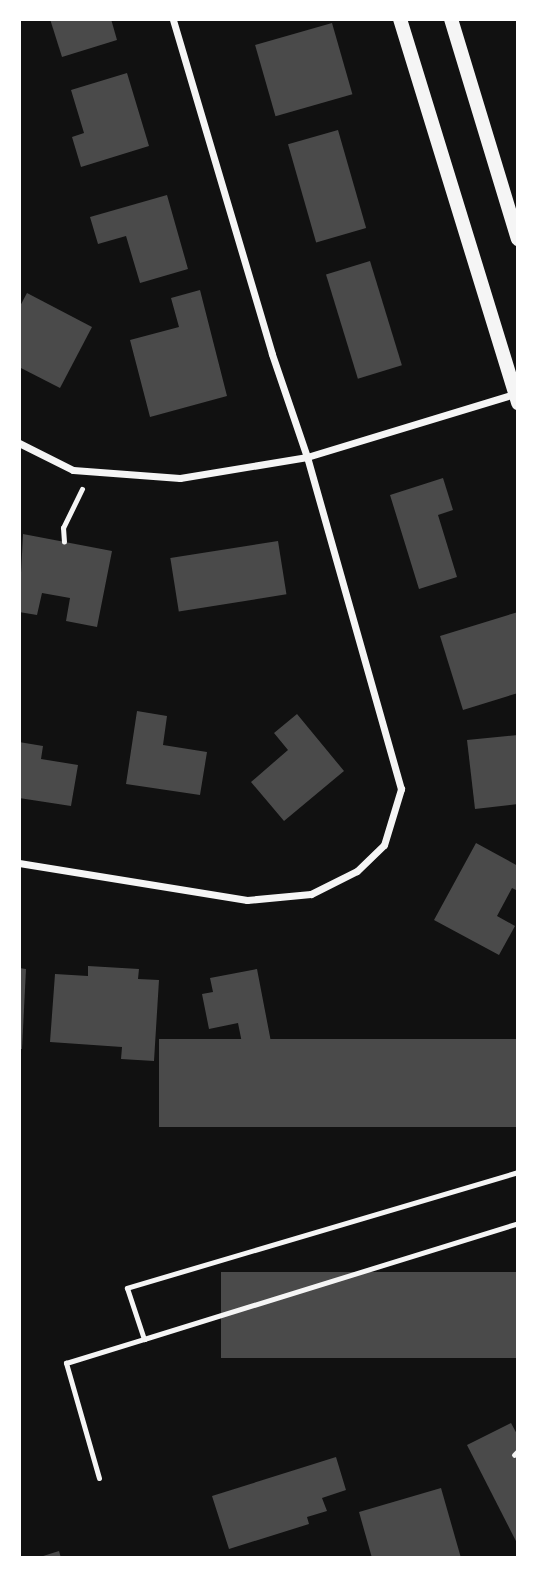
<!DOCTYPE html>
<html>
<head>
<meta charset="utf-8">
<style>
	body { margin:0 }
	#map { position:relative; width:537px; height:1577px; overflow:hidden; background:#111; font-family:"Noto Sans",sans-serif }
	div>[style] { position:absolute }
	.building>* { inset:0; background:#4a4a4a; transform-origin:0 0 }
	.path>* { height:4.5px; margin:-2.25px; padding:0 2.25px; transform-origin:2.25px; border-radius:2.25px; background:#f5f5f5 }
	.service>* { height:5px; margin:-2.5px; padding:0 2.5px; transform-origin:2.5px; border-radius:2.5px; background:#f5f5f5 }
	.minor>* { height:7px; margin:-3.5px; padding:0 3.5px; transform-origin:3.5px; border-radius:3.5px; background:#f5f5f5 }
	.secondary>* { height:14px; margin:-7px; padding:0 7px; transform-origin:7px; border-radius:7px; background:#f5f5f5 }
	span { translate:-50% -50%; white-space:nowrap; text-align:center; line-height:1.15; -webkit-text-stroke:7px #fff; paint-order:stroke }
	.frame { position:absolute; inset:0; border:21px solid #fff; pointer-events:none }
</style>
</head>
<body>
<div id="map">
	<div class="building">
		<i style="clip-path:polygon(50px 19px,111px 19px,117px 40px,62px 57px)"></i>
		<i style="left:332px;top:23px;width:74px;height:80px;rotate:74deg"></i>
		<i style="clip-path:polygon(127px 73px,149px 146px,81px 167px,72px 137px,84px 133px,71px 90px)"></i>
		<i style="left:338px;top:130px;width:102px;height:52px;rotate:74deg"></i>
		<i style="clip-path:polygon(167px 195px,188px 269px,140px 283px,126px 236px,98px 244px,90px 217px)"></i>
		<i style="left:370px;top:261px;width:109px;height:46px;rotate:73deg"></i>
		<i style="clip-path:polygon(200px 290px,227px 396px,150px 417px,130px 340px,179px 327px,171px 298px)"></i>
		<i style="clip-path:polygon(27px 293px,92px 327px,60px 388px,19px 367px,19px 308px)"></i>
		<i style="clip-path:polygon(443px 478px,453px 510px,438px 515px,457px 577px,419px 589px,390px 495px)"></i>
		<i style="clip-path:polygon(23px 534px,112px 551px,97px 627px,66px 621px,70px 598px,42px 593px,37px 615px,19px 612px)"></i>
		<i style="left:278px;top:541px;width:54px;height:109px;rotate:81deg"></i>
		<i style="clip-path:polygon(518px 612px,518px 693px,463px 710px,440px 636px)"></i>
		<i style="clip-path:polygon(137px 711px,167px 716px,163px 745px,207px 752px,200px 795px,126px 784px)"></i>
		<i style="clip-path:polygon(297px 714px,344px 771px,284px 821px,251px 782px,288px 750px,274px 733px)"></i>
		<i style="clip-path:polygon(518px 735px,518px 804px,475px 809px,467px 740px)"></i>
		<i style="clip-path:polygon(19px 742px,43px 746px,41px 759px,78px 765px,71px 806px,19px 798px)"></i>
		<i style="clip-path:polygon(476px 843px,518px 866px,518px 891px,512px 888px,497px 916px,515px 926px,499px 955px,434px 920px)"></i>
		<i style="clip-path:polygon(88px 966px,139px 969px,138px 979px,159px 980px,154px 1061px,121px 1059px,122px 1047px,50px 1042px,55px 974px,88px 976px)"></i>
		<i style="clip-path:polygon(19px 968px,26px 969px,22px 1049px,19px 1049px)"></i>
		<i style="clip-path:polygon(257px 969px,271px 1042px,243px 1048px,238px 1023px,209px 1029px,202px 994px,213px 992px,210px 978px)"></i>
		<i style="left:518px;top:1039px;width:88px;height:359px;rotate:90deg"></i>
		<i style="left:518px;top:1272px;width:86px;height:297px;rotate:90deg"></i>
		<i style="clip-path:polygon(511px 1423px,518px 1436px,518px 1545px,467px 1445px)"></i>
		<i style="clip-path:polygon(336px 1457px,346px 1490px,322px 1498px,327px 1511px,307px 1517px,309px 1524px,229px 1549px,212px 1496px)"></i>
		<i style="clip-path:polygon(441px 1488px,461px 1558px,372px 1558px,359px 1512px)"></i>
		<i style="clip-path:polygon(59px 1551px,61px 1558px,40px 1558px,40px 1557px)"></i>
	</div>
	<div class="path">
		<i style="left:64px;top:542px;width:14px;rotate:-94deg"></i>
		<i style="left:63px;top:528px;width:43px;rotate:-64deg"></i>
		<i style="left:514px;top:1455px;width:6px;rotate:-45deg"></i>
	</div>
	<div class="service">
		<i style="left:518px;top:1172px;width:408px;rotate:163.5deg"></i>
		<i style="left:127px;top:1288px;width:54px;rotate:71.6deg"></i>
		<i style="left:144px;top:1339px;width:392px;rotate:-17.2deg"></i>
		<i style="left:99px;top:1478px;width:120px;rotate:-106deg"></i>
		<i style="left:66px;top:1363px;width:82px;rotate:-17.1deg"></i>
	</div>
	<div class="minor">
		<i style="left:19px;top:443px;width:60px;rotate:26.6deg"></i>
		<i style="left:73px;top:470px;width:107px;rotate:4.3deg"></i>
		<i style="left:180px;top:478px;width:129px;rotate:-9.4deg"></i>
		<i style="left:307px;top:457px;width:217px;rotate:-16.9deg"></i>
		<i style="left:19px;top:863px;width:231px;rotate:9.2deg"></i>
		<i style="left:247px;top:900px;width:64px;rotate:-5.4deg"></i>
		<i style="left:311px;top:894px;width:51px;rotate:-26.6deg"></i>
		<i style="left:357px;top:871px;width:37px;rotate:-44deg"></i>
		<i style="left:384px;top:845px;width:59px;rotate:-73.1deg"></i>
		<i style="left:401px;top:789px;width:345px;rotate:-105.8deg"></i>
		<i style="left:307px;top:457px;width:109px;rotate:-108.8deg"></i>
		<i style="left:272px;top:354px;width:349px;rotate:-106.5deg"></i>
	</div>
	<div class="secondary">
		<i style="left:400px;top:19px;width:402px;rotate:72.9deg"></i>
		<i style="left:451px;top:19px;width:230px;rotate:73.1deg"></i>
	</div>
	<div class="frame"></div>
</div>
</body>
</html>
